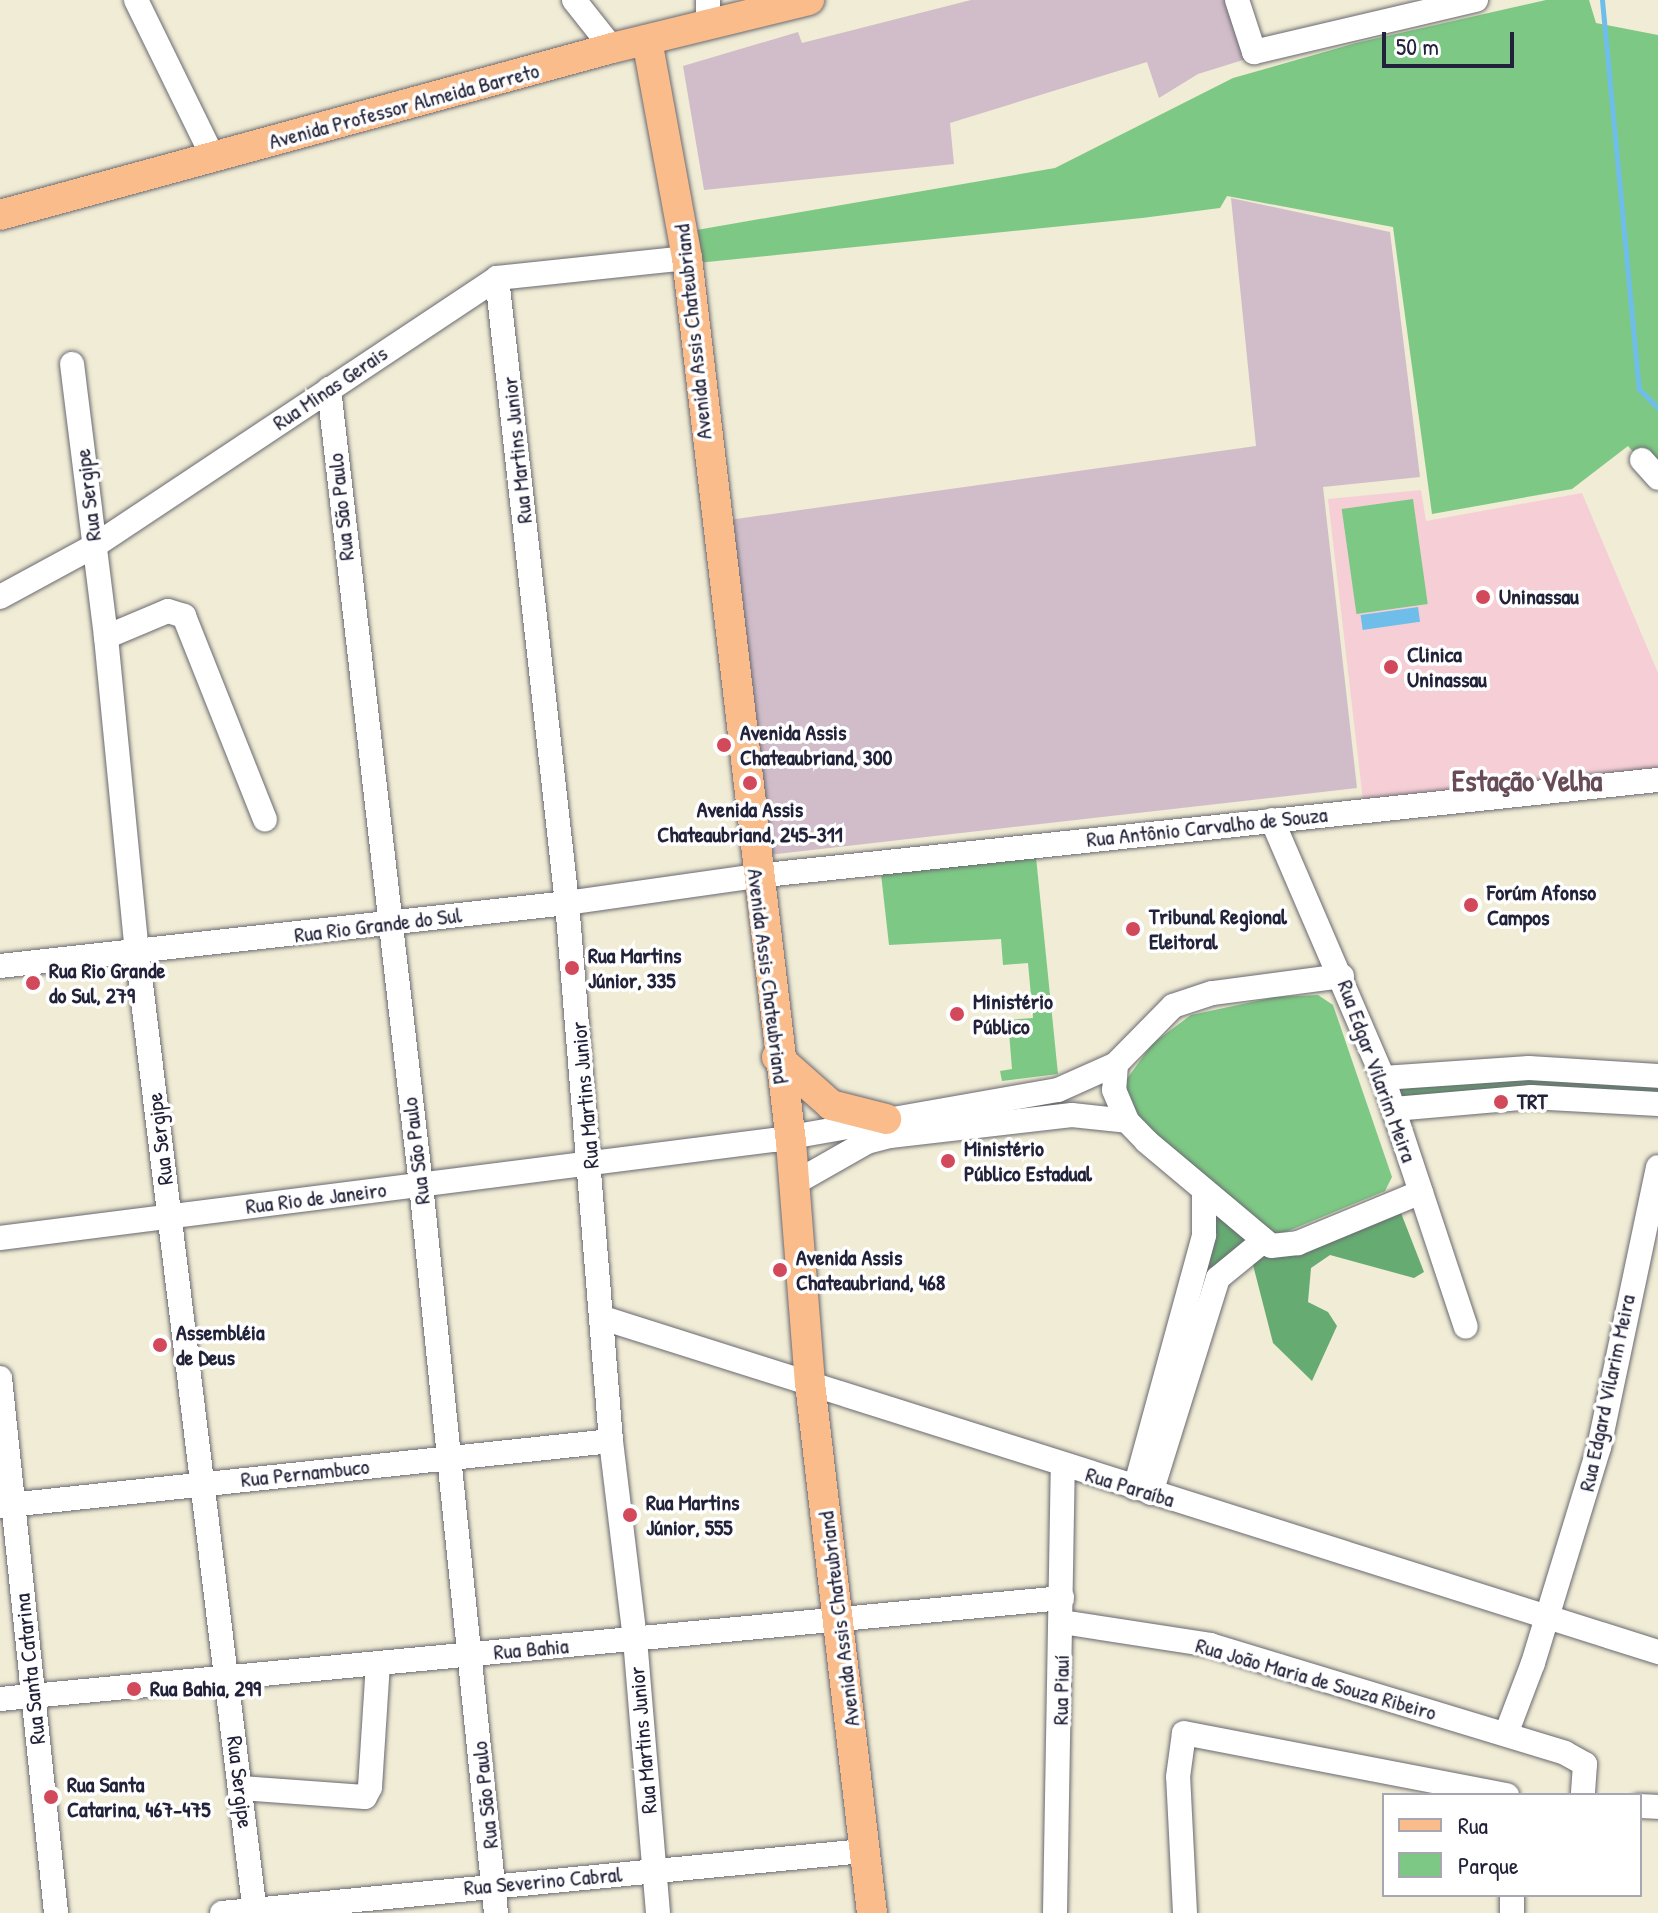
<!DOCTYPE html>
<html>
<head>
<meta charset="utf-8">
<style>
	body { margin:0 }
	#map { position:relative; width:1658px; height:1913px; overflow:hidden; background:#f0ecd5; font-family:"Patrick Hand",sans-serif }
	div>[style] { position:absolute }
	.built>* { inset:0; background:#f6cfd6 }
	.industrial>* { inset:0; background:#d1bdc9 }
	.green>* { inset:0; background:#7ec885; transform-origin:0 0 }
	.forest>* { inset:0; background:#66ac72 }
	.water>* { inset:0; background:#6fbee9; transform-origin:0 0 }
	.stream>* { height:5px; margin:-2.5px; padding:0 2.5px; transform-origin:2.5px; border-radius:2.5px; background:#6fbee9 }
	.roads { filter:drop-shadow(0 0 2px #6a6971) drop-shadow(0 0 2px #6a6971) }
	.minor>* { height:24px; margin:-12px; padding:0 12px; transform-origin:12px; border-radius:12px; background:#fff }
	.major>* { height:30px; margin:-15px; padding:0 15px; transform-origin:15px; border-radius:15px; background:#f9bc8a }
	.dots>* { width:22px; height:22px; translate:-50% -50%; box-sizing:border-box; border:4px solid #fff; border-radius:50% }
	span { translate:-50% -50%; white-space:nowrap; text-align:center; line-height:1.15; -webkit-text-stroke:7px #fff; paint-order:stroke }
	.street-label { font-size:22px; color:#22223b }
	.poi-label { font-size:22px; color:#22223b; font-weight:700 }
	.left { translate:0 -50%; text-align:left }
	.district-label { font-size:30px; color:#674b57; font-weight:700 }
	.legend { position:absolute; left:1382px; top:1793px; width:260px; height:104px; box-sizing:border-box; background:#fff; border:2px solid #a7a7b1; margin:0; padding:10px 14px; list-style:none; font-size:24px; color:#22223b }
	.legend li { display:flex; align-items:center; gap:16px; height:40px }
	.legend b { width:40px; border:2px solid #a7a7b1 }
	.scale { position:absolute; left:1382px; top:32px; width:132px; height:36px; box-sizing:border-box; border:4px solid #22223b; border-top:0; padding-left:10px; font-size:24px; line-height:28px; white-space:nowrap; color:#22223b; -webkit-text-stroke:6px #fff; paint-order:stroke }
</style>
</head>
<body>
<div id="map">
	<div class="built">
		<i style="clip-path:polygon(1421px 490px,1426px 521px,1582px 493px,1658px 673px,1658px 777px,1364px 809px,1328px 499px)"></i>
	</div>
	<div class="industrial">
		<i style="clip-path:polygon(971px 0,1229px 0,1246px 59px,1198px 74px,1159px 98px,1147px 62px,950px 123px,954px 164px,704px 190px,683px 66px,798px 32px,802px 43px)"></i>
		<i style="clip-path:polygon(1231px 198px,1390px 232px,1420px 477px,1323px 487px,1357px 788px,768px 855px,722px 521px,1256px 446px)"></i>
	</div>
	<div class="green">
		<i style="clip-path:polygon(1546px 0,1589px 0,1596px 23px,1658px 35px,1658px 480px,1628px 446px,1572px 489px,1432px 514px,1393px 227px,1227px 196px,1220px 208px,1142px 218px,697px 263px,691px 231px,1055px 168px,1233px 78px,1356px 43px)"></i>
		<i style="left:1413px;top:499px;width:106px;height:72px;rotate:82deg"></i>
		<i style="clip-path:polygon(1036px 857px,1058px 1074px,1002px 1081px,1000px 1071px,1012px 1069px,1008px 1020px,1033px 1018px,1028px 963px,1003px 965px,1001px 939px,889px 945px,881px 874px)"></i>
		<i style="clip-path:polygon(1318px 995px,1333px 1005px,1392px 1177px,1385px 1191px,1276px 1236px,1142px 1130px,1124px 1083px,1152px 1044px,1191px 1015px,1275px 997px)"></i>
	</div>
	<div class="forest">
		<i style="clip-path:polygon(1474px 1075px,1658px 1081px,1658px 1099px,1398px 1104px,1389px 1082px)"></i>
		<i style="clip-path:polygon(1212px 1204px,1251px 1241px,1215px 1270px,1148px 1488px)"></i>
		<i style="clip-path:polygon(1401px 1213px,1424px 1272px,1414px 1278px,1330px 1255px,1311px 1268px,1308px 1302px,1328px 1312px,1337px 1326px,1312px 1381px,1273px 1343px,1252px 1261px,1261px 1251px)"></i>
	</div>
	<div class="water">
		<i style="left:1418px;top:607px;width:15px;height:58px;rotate:82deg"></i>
	</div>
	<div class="stream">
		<i style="left:1602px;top:0;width:391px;rotate:84.6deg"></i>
		<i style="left:1639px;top:389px;width:27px;rotate:45deg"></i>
	</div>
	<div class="roads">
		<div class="minor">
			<i style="left:136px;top:0;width:175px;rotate:63.9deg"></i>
			<i style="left:574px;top:0;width:61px;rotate:51.6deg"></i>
			<i style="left:1237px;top:0;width:55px;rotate:71.9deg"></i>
			<i style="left:1254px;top:52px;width:228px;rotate:-13.2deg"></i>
			<i style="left:708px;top:27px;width:27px;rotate:-90deg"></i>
			<i style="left:497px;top:278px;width:629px;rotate:83.61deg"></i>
			<i style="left:567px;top:903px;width:540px;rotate:85.32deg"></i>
			<i style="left:611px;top:1441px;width:199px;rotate:83.1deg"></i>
			<i style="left:635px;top:1639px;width:275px;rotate:85.2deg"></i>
			<i style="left:72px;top:364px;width:275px;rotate:82.9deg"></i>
			<i style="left:106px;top:637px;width:317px;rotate:84.4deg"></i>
			<i style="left:137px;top:952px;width:968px;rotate:83deg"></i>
			<i style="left:329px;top:389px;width:801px;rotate:83.41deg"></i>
			<i style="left:421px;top:1185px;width:732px;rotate:84.12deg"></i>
			<i style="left:1642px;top:460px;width:24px;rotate:48deg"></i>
			<i style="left:0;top:597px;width:107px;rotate:-28.5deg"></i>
			<i style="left:94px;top:546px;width:484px;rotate:-33.6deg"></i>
			<i style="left:497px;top:278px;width:191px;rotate:-6deg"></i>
			<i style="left:106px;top:637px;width:67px;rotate:-22.8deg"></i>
			<i style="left:168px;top:611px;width:17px;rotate:17deg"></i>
			<i style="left:184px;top:616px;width:219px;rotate:68.3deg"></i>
			<i style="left:1272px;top:820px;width:281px;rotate:66.7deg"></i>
			<i style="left:1383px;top:1078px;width:262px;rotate:71.6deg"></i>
			<i style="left:0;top:966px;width:570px;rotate:-6.34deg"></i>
			<i style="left:567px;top:903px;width:191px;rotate:-8.1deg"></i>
			<i style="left:756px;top:876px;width:907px;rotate:-6.08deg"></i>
			<i style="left:1342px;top:976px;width:131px;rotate:172.5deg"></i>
			<i style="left:1212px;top:993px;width:41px;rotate:161.6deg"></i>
			<i style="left:1173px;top:1006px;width:81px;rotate:134.5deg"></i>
			<i style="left:1116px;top:1064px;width:26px;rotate:94deg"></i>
			<i style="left:1114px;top:1090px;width:34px;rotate:67deg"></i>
			<i style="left:1127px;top:1121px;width:28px;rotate:46deg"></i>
			<i style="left:1146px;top:1141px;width:163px;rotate:40deg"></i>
			<i style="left:1271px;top:1246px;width:27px;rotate:-6deg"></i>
			<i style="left:1298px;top:1243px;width:133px;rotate:-22.5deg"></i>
			<i style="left:1383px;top:1078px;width:146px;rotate:-3.9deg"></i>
			<i style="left:1529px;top:1068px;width:129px;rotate:3.5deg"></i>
			<i style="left:1394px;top:1109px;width:138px;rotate:-5deg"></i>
			<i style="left:1531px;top:1097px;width:127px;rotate:3.2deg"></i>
			<i style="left:793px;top:1184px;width:85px;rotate:-29.6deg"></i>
			<i style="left:867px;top:1142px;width:24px;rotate:-15deg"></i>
			<i style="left:890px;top:1136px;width:183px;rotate:-6.6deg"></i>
			<i style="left:1072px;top:1115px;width:55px;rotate:6.2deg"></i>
			<i style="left:0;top:1238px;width:780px;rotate:-7.22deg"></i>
			<i style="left:774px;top:1140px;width:288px;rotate:-10deg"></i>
			<i style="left:1058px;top:1090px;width:64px;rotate:-24.1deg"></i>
			<i style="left:603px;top:1318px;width:1107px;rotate:17.57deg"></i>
			<i style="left:0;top:1378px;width:538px;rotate:84.02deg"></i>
			<i style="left:1135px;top:1488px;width:262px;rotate:-74.7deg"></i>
			<i style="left:1204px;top:1235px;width:43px;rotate:-90deg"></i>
			<i style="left:1151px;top:1493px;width:225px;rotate:-72.7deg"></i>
			<i style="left:1218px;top:1278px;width:57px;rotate:-39.3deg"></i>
			<i style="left:0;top:1506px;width:614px;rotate:-6.07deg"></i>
			<i style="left:1062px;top:1622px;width:150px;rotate:8.8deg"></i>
			<i style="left:1210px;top:1645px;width:371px;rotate:16.9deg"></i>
			<i style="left:1565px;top:1753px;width:23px;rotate:29deg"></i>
			<i style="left:1585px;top:1764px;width:31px;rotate:94deg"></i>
			<i style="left:0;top:1699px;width:1067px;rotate:-5.43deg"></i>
			<i style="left:1506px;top:1734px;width:76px;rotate:-69.2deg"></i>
			<i style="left:1533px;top:1663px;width:226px;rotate:-73deg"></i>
			<i style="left:1599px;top:1447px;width:286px;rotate:-78.1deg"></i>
			<i style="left:241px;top:1788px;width:124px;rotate:4.2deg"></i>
			<i style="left:365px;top:1797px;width:11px;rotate:-63deg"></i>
			<i style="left:370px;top:1787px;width:124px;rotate:-86.3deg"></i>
			<i style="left:1640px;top:1806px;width:18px;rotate:3deg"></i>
			<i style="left:1512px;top:1895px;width:18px;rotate:90deg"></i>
			<i style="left:222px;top:1913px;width:645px;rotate:-5.52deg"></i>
			<i style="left:1055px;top:1913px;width:447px;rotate:-89deg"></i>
			<i style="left:1185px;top:1913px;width:136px;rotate:-92.9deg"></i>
			<i style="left:1178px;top:1777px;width:44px;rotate:-82.2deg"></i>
			<i style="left:1184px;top:1733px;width:329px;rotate:10.9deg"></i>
		</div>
		<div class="major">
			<i style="left:647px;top:40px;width:222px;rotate:79.6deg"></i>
			<i style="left:687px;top:258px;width:890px;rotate:83.29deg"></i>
			<i style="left:791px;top:1142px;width:242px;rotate:85.5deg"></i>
			<i style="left:810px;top:1383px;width:534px;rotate:83.33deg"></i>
			<i style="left:0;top:215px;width:634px;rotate:-15.26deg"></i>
			<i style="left:612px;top:48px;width:203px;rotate:-13.7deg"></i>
			<i style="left:777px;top:1057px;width:72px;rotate:41.6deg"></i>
			<i style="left:831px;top:1105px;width:57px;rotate:14.3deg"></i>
		</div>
	</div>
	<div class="dots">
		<i style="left:1483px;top:597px;background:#d1495b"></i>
		<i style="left:1391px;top:667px;background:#d1495b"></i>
		<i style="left:724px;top:745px;background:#d1495b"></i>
		<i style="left:750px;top:783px;background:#d1495b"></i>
		<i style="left:1471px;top:905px;background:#d1495b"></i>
		<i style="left:1133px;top:929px;background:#d1495b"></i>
		<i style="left:572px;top:968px;background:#d1495b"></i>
		<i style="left:33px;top:983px;background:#d1495b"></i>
		<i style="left:957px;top:1014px;background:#d1495b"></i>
		<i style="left:1501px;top:1102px;background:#d1495b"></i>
		<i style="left:948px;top:1161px;background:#d1495b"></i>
		<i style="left:780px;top:1270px;background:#d1495b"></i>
		<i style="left:160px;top:1345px;background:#d1495b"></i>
		<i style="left:630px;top:1515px;background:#d1495b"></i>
		<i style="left:134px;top:1689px;background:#d1495b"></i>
		<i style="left:51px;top:1797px;background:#d1495b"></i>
	</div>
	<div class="street-label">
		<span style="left:404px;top:106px;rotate:-15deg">Avenida Professor Almeida Barreto</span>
		<span style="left:693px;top:332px;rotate:-96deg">Avenida Assis Chateubriand</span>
		<span style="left:330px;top:388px;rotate:-34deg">Rua Minas Gerais</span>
		<span style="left:517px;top:450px;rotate:-96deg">Rua Martins Junior</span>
		<span style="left:88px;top:495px;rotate:-97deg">Rua Sergipe</span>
		<span style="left:341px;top:507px;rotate:-96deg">Rua São Paulo</span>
		<span style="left:1207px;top:827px;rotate:-6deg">Rua Antônio Carvalho de Souza</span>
		<span style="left:378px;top:925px;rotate:-7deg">Rua Rio Grande do Sul</span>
		<span style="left:768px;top:976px;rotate:83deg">Avenida Assis Chateubriand</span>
		<span style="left:1377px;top:1071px;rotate:70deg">Rua Edgar Vilarim Meira</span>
		<span style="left:585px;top:1095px;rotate:-95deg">Rua Martins Junior</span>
		<span style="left:160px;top:1139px;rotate:-97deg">Rua Sergipe</span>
		<span style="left:416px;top:1151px;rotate:-97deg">Rua São Paulo</span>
		<span style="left:316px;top:1198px;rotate:-7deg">Rua Rio de Janeiro</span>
		<span style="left:1607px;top:1393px;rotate:-78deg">Rua Edgard Vilarim Meira</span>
		<span style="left:305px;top:1473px;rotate:-6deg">Rua Pernambuco</span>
		<span style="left:1130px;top:1487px;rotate:17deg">Rua Paraíba</span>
		<span style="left:839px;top:1619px;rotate:-97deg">Avenida Assis Chateubriand</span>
		<span style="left:531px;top:1649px;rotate:-5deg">Rua Bahia</span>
		<span style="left:30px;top:1669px;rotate:-96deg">Rua Santa Catarina</span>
		<span style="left:1316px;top:1679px;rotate:16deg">Rua João Maria de Souza Ribeiro</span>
		<span style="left:1061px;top:1690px;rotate:-89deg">Rua Piauí</span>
		<span style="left:643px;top:1740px;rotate:-95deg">Rua Martins Junior</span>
		<span style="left:240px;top:1782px;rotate:83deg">Rua Sergipe</span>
		<span style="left:485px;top:1795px;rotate:-96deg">Rua São Paulo</span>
		<span style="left:543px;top:1881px;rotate:-5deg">Rua Severino Cabral</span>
	</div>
	<div class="poi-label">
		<span class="left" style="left:1499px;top:597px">Uninassau</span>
		<span class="left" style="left:1407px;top:667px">Clinica<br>Uninassau</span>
		<span class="left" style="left:740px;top:745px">Avenida Assis<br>Chateaubriand, 300</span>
		<span style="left:750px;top:822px">Avenida Assis<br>Chateaubriand, 245-311</span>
		<span class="left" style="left:1487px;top:905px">Forúm Afonso<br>Campos</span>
		<span class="left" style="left:1149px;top:929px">Tribunal Regional<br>Eleitoral</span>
		<span class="left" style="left:588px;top:968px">Rua Martins<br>Júnior, 335</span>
		<span class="left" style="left:49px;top:983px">Rua Rio Grande<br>do Sul, 279</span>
		<span class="left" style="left:973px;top:1014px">Ministério<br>Público</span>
		<span class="left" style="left:1517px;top:1102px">TRT</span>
		<span class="left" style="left:964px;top:1161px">Ministério<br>Público Estadual</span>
		<span class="left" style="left:796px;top:1270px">Avenida Assis<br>Chateaubriand, 468</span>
		<span class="left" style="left:176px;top:1345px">Assembléia<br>de Deus</span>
		<span class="left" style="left:646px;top:1515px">Rua Martins<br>Júnior, 555</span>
		<span class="left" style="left:150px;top:1689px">Rua Bahia, 299</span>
		<span class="left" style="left:67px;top:1797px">Rua Santa<br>Catarina, 467-475</span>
	</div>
	<div class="district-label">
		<span style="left:1527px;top:780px">Estação Velha</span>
	</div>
	<ul class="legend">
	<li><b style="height:10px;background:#f9bc8a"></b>Rua</li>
	<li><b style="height:22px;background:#7ec885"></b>Parque</li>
	</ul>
	<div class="scale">50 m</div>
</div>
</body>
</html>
